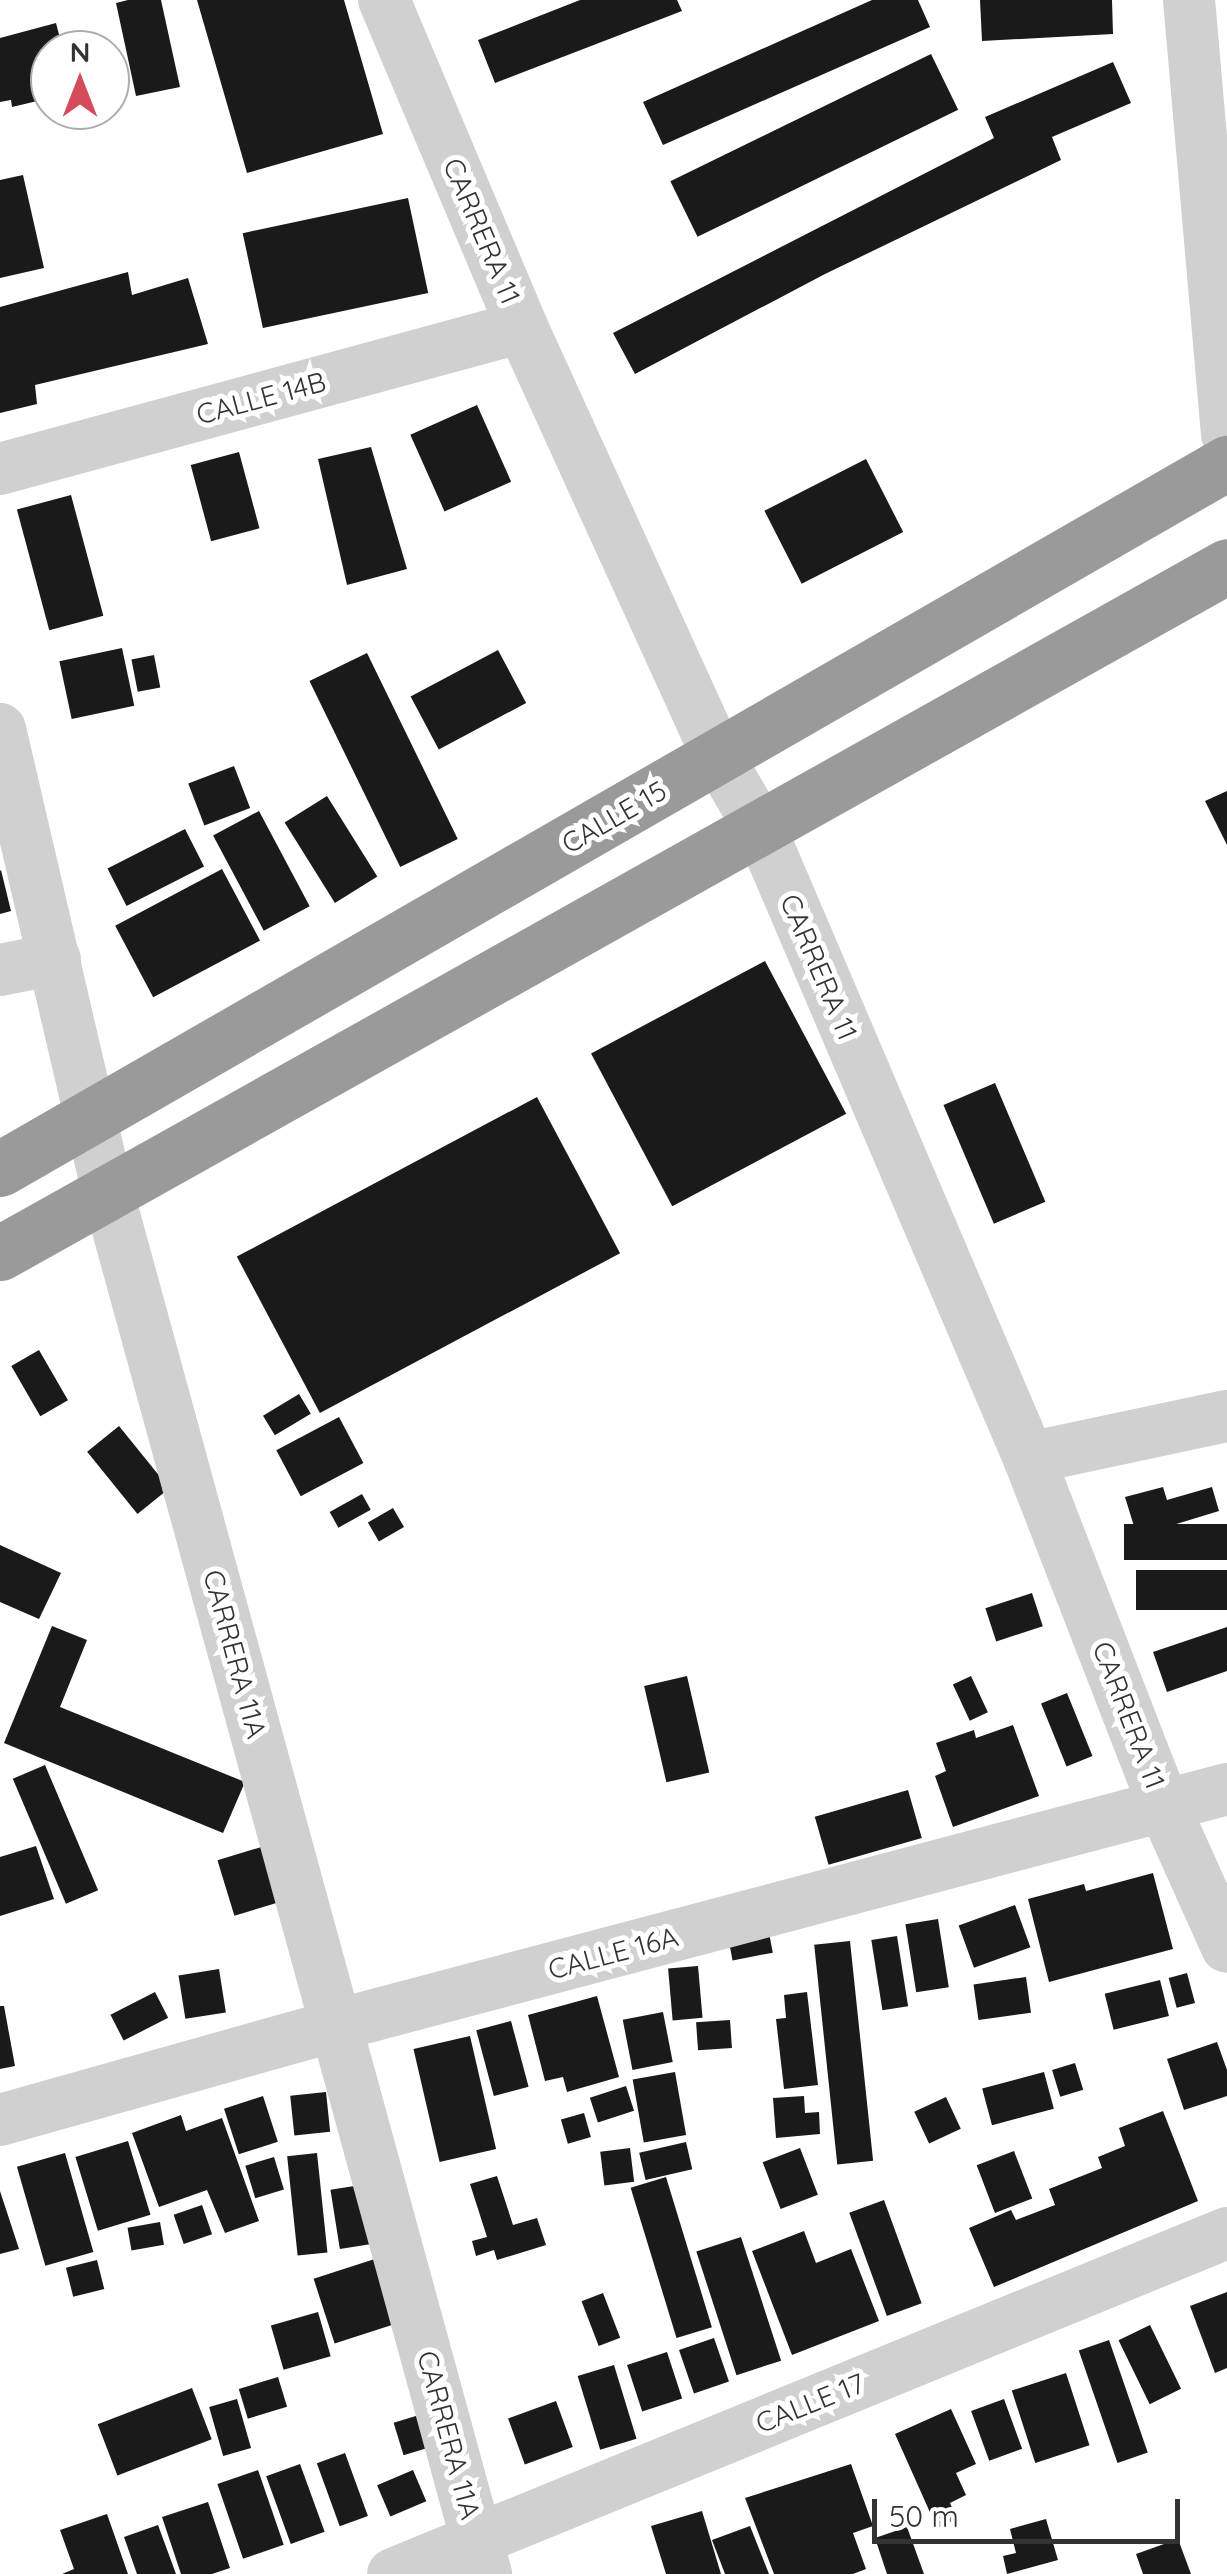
<!DOCTYPE html>
<html>
<head>
<meta charset="utf-8">
<style>
	body { margin:0 }
	#map { position:relative; width:1227px; height:2574px; overflow:hidden; background:#fff; font-family:Quicksand,sans-serif }
	div>[style] { position:absolute }
	.building>* { inset:0; background:#1a1a1a; transform-origin:0 0 }
	.minor>* { height:52px; margin:-26px; padding:0 26px; transform-origin:26px; border-radius:26px; background:#d0d0d0 }
	.highway>* { height:55px; margin:-27.5px; padding:0 27.5px; transform-origin:27.5px; border-radius:27.5px; background:#9a9a9a }
	span { translate:-50% -50%; white-space:nowrap; text-align:center; line-height:1.15; -webkit-text-stroke:10px #fff; paint-order:stroke }
	.street-label { font-size:28px; color:#333 }
	.north { position:absolute; left:30px; top:30px; width:100px; height:100px; box-sizing:border-box; background:#fff; border:2px solid #adadad; border-radius:50%; rotate:0deg; font-size:28px; font-weight:700; line-height:40px; text-align:center; color:#333 }
	.north::after { content:''; display:block; margin:auto; width:35px; height:45px; background:#d44b5b; clip-path:polygon(50% 0,100% 100%,50% 72%,0 100%) }
	.scale { position:absolute; left:872px; top:2499px; width:308px; height:45px; box-sizing:border-box; border:5px solid #333; border-top:0; padding-left:12px; font-size:30px; line-height:35px; white-space:nowrap; color:#333; -webkit-text-stroke:8px #fff; paint-order:stroke }
</style>
</head>
<body>
<div id="map">
	<div class="building">
		<i style="clip-path:polygon(128px 0,161px 0,180px 87px,136px 96px,116px 3px)"></i>
		<i style="clip-path:polygon(197px 0,344px 0,383px 134px,247px 173px)"></i>
		<i style="clip-path:polygon(580px 0,677px 0,682px 11px,495px 83px,478px 40px)"></i>
		<i style="clip-path:polygon(872px 0,918px 0,930px 27px,663px 145px,643px 102px)"></i>
		<i style="clip-path:polygon(980px 0,1112px 0,1113px 34px,982px 41px)"></i>
		<i style="clip-path:polygon(56px 23px,63px 50px,50px 50px,50px 98px,12px 107px,11px 100px,0 102px,0 38px)"></i>
		<i style="left:931px;top:54px;width:62px;height:290px;rotate:64deg"></i>
		<i style="clip-path:polygon(1113px 62px,1131px 103px,1052px 137px,1061px 160px,825px 274px,635px 374px,613px 333px,994px 138px,985px 117px)"></i>
		<i style="clip-path:polygon(23px 175px,44px 268px,0 278px,0 180px)"></i>
		<i style="left:408px;top:198px;width:97px;height:169px;rotate:78deg"></i>
		<i style="clip-path:polygon(128px 272px,132px 295px,188px 278px,208px 344px,35px 385px,37px 404px,0 413px,0 307px)"></i>
		<i style="left:477px;top:405px;width:84px;height:73px;rotate:66deg"></i>
		<i style="clip-path:polygon(371px 447px,407px 569px,347px 585px,318px 459px)"></i>
		<i style="left:239px;top:452px;width:79px;height:50px;rotate:75deg"></i>
		<i style="left:866px;top:459px;width:82px;height:114px;rotate:63deg"></i>
		<i style="left:71px;top:495px;width:125px;height:56px;rotate:75deg"></i>
		<i style="left:122px;top:648px;width:59px;height:64px;rotate:78deg"></i>
		<i style="left:498px;top:650px;width:60px;height:99px;rotate:62deg"></i>
		<i style="left:367px;top:653px;width:207px;height:64px;rotate:64deg"></i>
		<i style="left:154px;top:655px;width:33px;height:23px;rotate:79deg"></i>
		<i style="left:234px;top:766px;width:45px;height:49px;rotate:69deg"></i>
		<i style="clip-path:polygon(1227px 791px,1227px 845px,1205px 801px)"></i>
		<i style="left:327px;top:796px;width:95px;height:50px;rotate:58deg"></i>
		<i style="left:259px;top:811px;width:108px;height:52px;rotate:62deg"></i>
		<i style="left:185px;top:829px;width:42px;height:87px;rotate:63deg"></i>
		<i style="left:222px;top:869px;width:81px;height:121px;rotate:62deg"></i>
		<i style="clip-path:polygon(1px 870px,11px 911px,0 914px,0 871px)"></i>
		<i style="left:765px;top:961px;width:173px;height:197px;rotate:62deg"></i>
		<i style="left:995px;top:1083px;width:129px;height:56px;rotate:67deg"></i>
		<i style="left:537px;top:1097px;width:177px;height:340px;rotate:62deg"></i>
		<i style="left:39px;top:1350px;width:58px;height:32px;rotate:60deg"></i>
		<i style="left:299px;top:1394px;width:23px;height:42px;rotate:59deg"></i>
		<i style="left:339px;top:1417px;width:52px;height:71px;rotate:62deg"></i>
		<i style="left:119px;top:1426px;width:80px;height:41px;rotate:51deg"></i>
		<i style="clip-path:polygon(1163px 1487px,1167px 1500px,1212px 1487px,1219px 1511px,1137px 1536px,1125px 1497px)"></i>
		<i style="left:362px;top:1494px;width:18px;height:37px;rotate:61deg"></i>
		<i style="left:393px;top:1508px;width:22px;height:29px;rotate:60deg"></i>
		<i style="left:1227px;top:1524px;width:36px;height:103px;rotate:90deg"></i>
		<i style="clip-path:polygon(0 1545px,61px 1573px,39px 1619px,0 1602px)"></i>
		<i style="left:1227px;top:1570px;width:40px;height:91px;rotate:90deg"></i>
		<i style="left:1032px;top:1593px;width:35px;height:49px;rotate:72deg"></i>
		<i style="clip-path:polygon(52px 1626px,87px 1640px,60px 1707px,245px 1782px,223px 1833px,4px 1743px)"></i>
		<i style="clip-path:polygon(1227px 1627px,1227px 1671px,1167px 1692px,1153px 1652px)"></i>
		<i style="left:687px;top:1676px;width:99px;height:44px;rotate:77deg"></i>
		<i style="left:971px;top:1676px;width:40px;height:20px;rotate:65deg"></i>
		<i style="left:1067px;top:1693px;width:68px;height:28px;rotate:68deg"></i>
		<i style="clip-path:polygon(1013px 1725px,1039px 1796px,953px 1827px,935px 1776px,946px 1771px,936px 1743px,974px 1730px,976px 1738px)"></i>
		<i style="left:45px;top:1765px;width:136px;height:35px;rotate:67deg"></i>
		<i style="left:908px;top:1790px;width:50px;height:97px;rotate:74deg"></i>
		<i style="left:271px;top:1844px;width:58px;height:56px;rotate:73deg"></i>
		<i style="clip-path:polygon(36px 1846px,54px 1899px,0 1916px,0 1857px)"></i>
		<i style="clip-path:polygon(1153px 1873px,1173px 1949px,1049px 1982px,1028px 1899px,1084px 1884px,1086px 1891px)"></i>
		<i style="left:1015px;top:1905px;width:45px;height:60px;rotate:70deg"></i>
		<i style="left:938px;top:1919px;width:69px;height:33px;rotate:81deg"></i>
		<i style="left:769px;top:1933px;width:20px;height:41px;rotate:79deg"></i>
		<i style="left:897px;top:1936px;width:71px;height:26px;rotate:81deg"></i>
		<i style="left:850px;top:1941px;width:221px;height:36px;rotate:84deg"></i>
		<i style="left:698px;top:1966px;width:52px;height:30px;rotate:85deg"></i>
		<i style="left:219px;top:1969px;width:44px;height:41px;rotate:81deg"></i>
		<i style="left:1187px;top:1973px;width:31px;height:19px;rotate:75deg"></i>
		<i style="left:1026px;top:1977px;width:36px;height:53px;rotate:82deg"></i>
		<i style="left:1160px;top:1980px;width:37px;height:57px;rotate:76deg"></i>
		<i style="left:155px;top:1992px;width:29px;height:50px;rotate:63deg"></i>
		<i style="clip-path:polygon(807px 1992px,818px 2085px,784px 2089px,776px 2019px,786px 2018px,784px 1995px)"></i>
		<i style="clip-path:polygon(597px 1996px,619px 2077px,567px 2092px,563px 2077px,545px 2081px,528px 2015px)"></i>
		<i style="clip-path:polygon(0 2006px,4px 2006px,15px 2066px,0 2069px)"></i>
		<i style="left:663px;top:2012px;width:51px;height:41px;rotate:79deg"></i>
		<i style="left:730px;top:2020px;width:28px;height:34px;rotate:86deg"></i>
		<i style="left:511px;top:2021px;width:68px;height:36px;rotate:75deg"></i>
		<i style="left:470px;top:2036px;width:116px;height:58px;rotate:77deg"></i>
		<i style="clip-path:polygon(1217px 2042px,1227px 2070px,1227px 2096px,1184px 2110px,1167px 2059px)"></i>
		<i style="left:1075px;top:2063px;width:28px;height:24px;rotate:73deg"></i>
		<i style="left:675px;top:2072px;width:64px;height:43px;rotate:80deg"></i>
		<i style="left:1044px;top:2072px;width:38px;height:64px;rotate:75deg"></i>
		<i style="left:626px;top:2086px;width:26px;height:38px;rotate:72deg"></i>
		<i style="left:326px;top:2092px;width:40px;height:36px;rotate:84deg"></i>
		<i style="left:263px;top:2096px;width:48px;height:41px;rotate:72deg"></i>
		<i style="clip-path:polygon(804px 2096px,805px 2113px,819px 2112px,820px 2134px,776px 2138px,773px 2098px)"></i>
		<i style="left:946px;top:2097px;width:35px;height:35px;rotate:65deg"></i>
		<i style="clip-path:polygon(1163px 2111px,1198px 2201px,994px 2287px,969px 2228px,1011px 2210px,1016px 2220px,1055px 2205px,1049px 2189px,1102px 2168px,1098px 2157px,1125px 2146px,1119px 2128px)"></i>
		<i style="left:584px;top:2113px;width:25px;height:24px;rotate:74deg"></i>
		<i style="clip-path:polygon(181px 2115px,186px 2131px,222px 2118px,259px 2221px,225px 2233px,207px 2190px,159px 2207px,132px 2133px)"></i>
		<i style="left:128px;top:2141px;width:77px;height:55px;rotate:73deg"></i>
		<i style="left:686px;top:2142px;width:28px;height:48px;rotate:77deg"></i>
		<i style="left:630px;top:2148px;width:34px;height:30px;rotate:83deg"></i>
		<i style="left:800px;top:2148px;width:50px;height:40px;rotate:69deg"></i>
		<i style="left:1014px;top:2151px;width:51px;height:40px;rotate:69deg"></i>
		<i style="left:65px;top:2153px;width:103px;height:50px;rotate:74deg"></i>
		<i style="left:317px;top:2153px;width:100px;height:30px;rotate:84deg"></i>
		<i style="left:274px;top:2157px;width:34px;height:30px;rotate:73deg"></i>
		<i style="clip-path:polygon(497px 2176px,513px 2225px,537px 2218px,546px 2245px,497px 2260px,494px 2250px,476px 2256px,472px 2241px,487px 2237px,470px 2184px)"></i>
		<i style="left:666px;top:2177px;width:157px;height:37px;rotate:73deg"></i>
		<i style="left:367px;top:2184px;width:60px;height:37px;rotate:81deg"></i>
		<i style="clip-path:polygon(0 2191px,19px 2249px,0 2254px)"></i>
		<i style="left:884px;top:2200px;width:110px;height:37px;rotate:70deg"></i>
		<i style="left:202px;top:2205px;width:31px;height:30px;rotate:71deg"></i>
		<i style="left:160px;top:2222px;width:23px;height:33px;rotate:80deg"></i>
		<i style="clip-path:polygon(804px 2231px,816px 2263px,851px 2249px,879px 2321px,792px 2355px,752px 2251px)"></i>
		<i style="left:741px;top:2237px;width:130px;height:47px;rotate:72deg"></i>
		<i style="left:384px;top:2256px;width:68px;height:74px;rotate:72deg"></i>
		<i style="left:97px;top:2260px;width:30px;height:32px;rotate:76deg"></i>
		<i style="clip-path:polygon(1227px 2292px,1227px 2368px,1215px 2373px,1190px 2306px)"></i>
		<i style="left:603px;top:2293px;width:48px;height:23px;rotate:69deg"></i>
		<i style="left:318px;top:2312px;width:46px;height:49px;rotate:74deg"></i>
		<i style="left:1150px;top:2325px;width:71px;height:35px;rotate:64deg"></i>
		<i style="left:714px;top:2338px;width:46px;height:37px;rotate:71deg"></i>
		<i style="left:1109px;top:2340px;width:119px;height:32px;rotate:71deg"></i>
		<i style="left:667px;top:2352px;width:49px;height:42px;rotate:72deg"></i>
		<i style="left:614px;top:2365px;width:77px;height:38px;rotate:73deg"></i>
		<i style="left:1066px;top:2373px;width:76px;height:57px;rotate:72deg"></i>
		<i style="left:278px;top:2377px;width:31px;height:41px;rotate:73deg"></i>
		<i style="left:192px;top:2388px;width:55px;height:101px;rotate:69deg"></i>
		<i style="left:237px;top:2399px;width:51px;height:29px;rotate:74deg"></i>
		<i style="left:1004px;top:2399px;width:53px;height:35px;rotate:70deg"></i>
		<i style="left:556px;top:2401px;width:49px;height:51px;rotate:70deg"></i>
		<i style="clip-path:polygon(951px 2409px,976px 2464px,956px 2473px,966px 2495px,950px 2503px,957px 2519px,937px 2528px,895px 2434px)"></i>
		<i style="left:429px;top:2412px;width:34px;height:37px;rotate:73deg"></i>
		<i style="left:345px;top:2453px;width:67px;height:30px;rotate:70deg"></i>
		<i style="left:300px;top:2464px;width:72px;height:36px;rotate:70deg"></i>
		<i style="clip-path:polygon(851px 2464px,873px 2526px,853px 2533px,866px 2569px,853px 2574px,774px 2574px,745px 2498px)"></i>
		<i style="left:258px;top:2470px;width:79px;height:43px;rotate:71deg"></i>
		<i style="left:413px;top:2470px;width:34px;height:39px;rotate:67deg"></i>
		<i style="clip-path:polygon(208px 2502px,230px 2568px,212px 2574px,181px 2574px,162px 2517px)"></i>
		<i style="clip-path:polygon(702px 2511px,721px 2574px,666px 2574px,651px 2526px)"></i>
		<i style="clip-path:polygon(107px 2514px,128px 2574px,62px 2574px,74px 2569px,60px 2530px)"></i>
		<i style="clip-path:polygon(1046px 2519px,1058px 2560px,1007px 2574px,1003px 2556px,1016px 2553px,1010px 2529px)"></i>
		<i style="clip-path:polygon(158px 2525px,176px 2574px,137px 2574px,124px 2537px)"></i>
		<i style="clip-path:polygon(750px 2526px,769px 2574px,725px 2574px,712px 2540px)"></i>
		<i style="clip-path:polygon(907px 2527px,924px 2574px,887px 2574px,875px 2538px)"></i>
		<i style="clip-path:polygon(1178px 2539px,1191px 2574px,1143px 2574px,1136px 2554px)"></i>
	</div>
	<div class="minor">
		<i style="left:384px;top:0;width:355px;rotate:67.1deg"></i>
		<i style="left:522px;top:327px;width:473px;rotate:65.5deg"></i>
		<i style="left:718px;top:757px;width:85px;rotate:59.5deg"></i>
		<i style="left:761px;top:830px;width:683px;rotate:66.89deg"></i>
		<i style="left:1029px;top:1458px;width:376px;rotate:68.8deg"></i>
		<i style="left:1165px;top:1809px;width:151px;rotate:65.8deg"></i>
		<i style="left:1189px;top:0;width:436px;rotate:85deg"></i>
		<i style="left:0;top:469px;width:541px;rotate:-15.22deg"></i>
		<i style="left:0;top:729px;width:476px;rotate:76.9deg"></i>
		<i style="left:108px;top:1193px;width:1432px;rotate:74.69deg"></i>
		<i style="left:0;top:970px;width:56px;rotate:-11.3deg"></i>
		<i style="left:1029px;top:1458px;width:202px;rotate:-12deg"></i>
		<i style="left:0;top:2120px;width:350px;rotate:-15.7deg"></i>
		<i style="left:337px;top:2025px;width:921px;rotate:-14.85deg"></i>
		<i style="left:393px;top:2574px;width:901px;rotate:-22.24deg"></i>
	</div>
	<div class="highway">
		<i style="left:0;top:1169px;width:1416px;rotate:-29.92deg"></i>
		<i style="left:0;top:1253px;width:1406px;rotate:-29.24deg"></i>
	</div>
	<div class="street-label">
		<span style="left:482px;top:231px;rotate:67deg">CARRERA 11</span>
		<span style="left:261px;top:398px;rotate:-15deg">CALLE 14B</span>
		<span style="left:614px;top:817px;rotate:-30deg">CALLE 15</span>
		<span style="left:819px;top:967px;rotate:67deg">CARRERA 11</span>
		<span style="left:235px;top:1654px;rotate:75deg">CARRERA 11A</span>
		<span style="left:1129px;top:1715px;rotate:69deg">CARRERA 11</span>
		<span style="left:613px;top:1953px;rotate:-15deg">CALLE 16A</span>
		<span style="left:810px;top:2403px;rotate:-22deg">CALLE 17</span>
		<span style="left:449px;top:2435px;rotate:75deg">CARRERA 11A</span>
	</div>
	<div class="north">N</div>
	<div class="scale">50 m</div>
</div>
</body>
</html>
